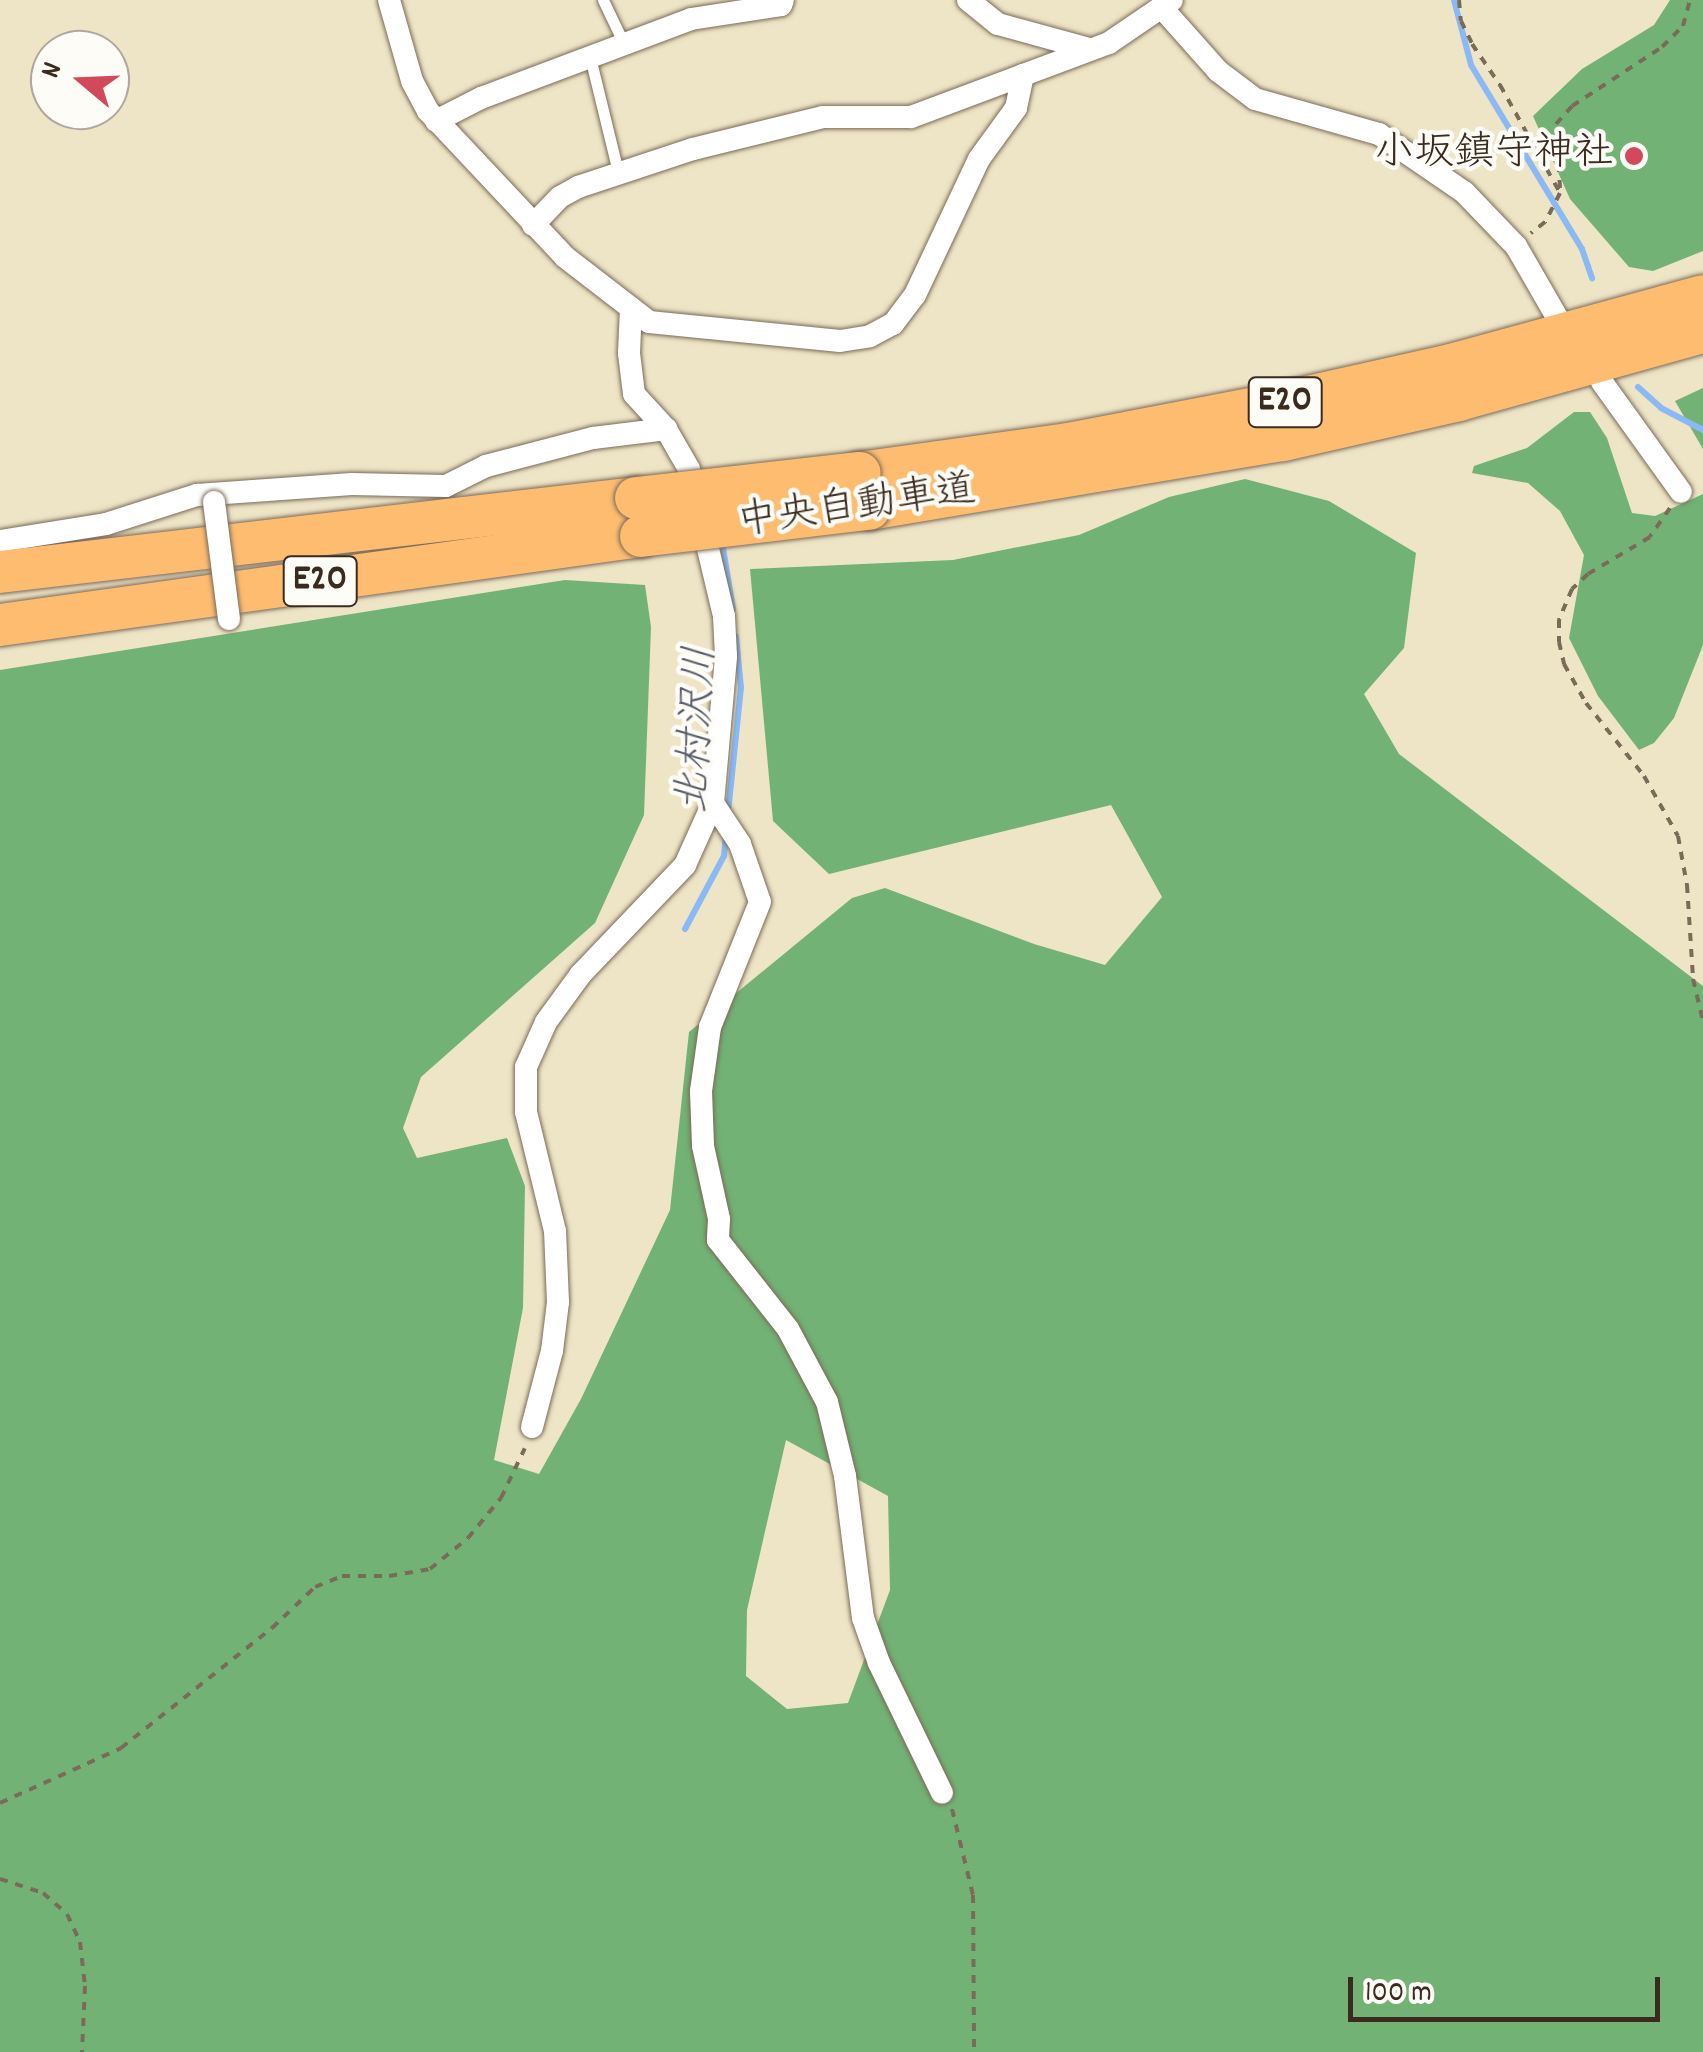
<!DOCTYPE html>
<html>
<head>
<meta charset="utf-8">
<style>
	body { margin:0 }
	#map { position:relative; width:1703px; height:2052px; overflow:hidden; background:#eee4c6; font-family:Dekko,"Klee One",sans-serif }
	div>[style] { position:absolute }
	.forest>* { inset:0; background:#72b275 }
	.stream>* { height:6px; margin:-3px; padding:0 3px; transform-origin:3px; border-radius:3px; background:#8ab9f5 }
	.path>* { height:4px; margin-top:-2px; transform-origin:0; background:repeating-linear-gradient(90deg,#7a6b59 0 8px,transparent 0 16px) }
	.roads { filter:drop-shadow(0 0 2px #7a6b59) drop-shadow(0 0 2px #7a6b59) }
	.service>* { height:11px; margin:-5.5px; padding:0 5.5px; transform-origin:5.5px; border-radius:5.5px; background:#fff }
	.minor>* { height:22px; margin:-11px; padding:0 11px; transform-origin:11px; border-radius:11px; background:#fff }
	.motorway>* { height:42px; margin:-21px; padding:0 21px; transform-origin:21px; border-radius:21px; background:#fdbc70 }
	.bridges { filter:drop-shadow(0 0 2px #7a6b59) drop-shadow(0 0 2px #7a6b59) }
	.minor-bridge>* { height:22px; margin:-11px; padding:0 11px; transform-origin:11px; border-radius:11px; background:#fff }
	.motorway-bridge>* { height:42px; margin:-21px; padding:0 21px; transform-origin:21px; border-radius:21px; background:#fdbc70 }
	.dots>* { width:28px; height:28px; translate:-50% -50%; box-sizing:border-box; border:5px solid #fdfcf7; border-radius:50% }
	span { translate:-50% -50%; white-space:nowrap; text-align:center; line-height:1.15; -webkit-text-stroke:9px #fdfcf7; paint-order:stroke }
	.shield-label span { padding:2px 8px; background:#fdfcf7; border:2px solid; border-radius:8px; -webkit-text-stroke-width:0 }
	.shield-label { font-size:38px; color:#3b2a1e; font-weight:700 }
	.poi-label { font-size:40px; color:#3b2a1e }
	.right { translate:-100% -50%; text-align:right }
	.street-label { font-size:40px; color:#3b2a1e }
	.water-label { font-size:42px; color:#575c69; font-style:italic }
	.north { position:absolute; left:30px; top:30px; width:100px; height:100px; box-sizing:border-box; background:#fdfcf7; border:2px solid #afa8a0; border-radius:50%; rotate:289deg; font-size:28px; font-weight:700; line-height:40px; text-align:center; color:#3b2a1e }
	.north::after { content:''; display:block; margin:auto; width:35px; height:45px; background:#d1495b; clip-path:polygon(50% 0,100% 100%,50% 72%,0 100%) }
	.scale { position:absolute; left:1348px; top:1977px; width:312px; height:45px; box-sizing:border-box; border:5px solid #3b2a1e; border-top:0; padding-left:12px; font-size:30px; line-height:35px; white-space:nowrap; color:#3b2a1e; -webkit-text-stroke:8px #fdfcf7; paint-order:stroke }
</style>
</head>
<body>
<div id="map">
	<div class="forest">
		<i style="clip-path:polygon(1670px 0,1703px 0,1703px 251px,1653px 271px,1629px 267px,1570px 199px,1533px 116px,1582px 69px,1654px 25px)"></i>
		<i style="clip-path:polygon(1703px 388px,1703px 449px,1675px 401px)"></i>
		<i style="clip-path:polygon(1574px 412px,1590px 412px,1607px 438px,1632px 513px,1655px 516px,1703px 494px,1703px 645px,1674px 718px,1654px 743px,1639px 750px,1598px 696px,1569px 638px,1584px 555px,1560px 511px,1528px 483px,1472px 473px,1474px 466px,1527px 448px)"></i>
		<i style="clip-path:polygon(evenodd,1245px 479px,1329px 501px,1416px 553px,1404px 648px,1364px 694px,1399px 754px,1703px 986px,1703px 2052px,0 2052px,0 670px,565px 580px,645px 585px,651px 627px,644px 815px,595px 923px,421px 1077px,403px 1128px,417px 1158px,507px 1138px,525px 1186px,523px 1308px,494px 1460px,539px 1474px,581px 1399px,670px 1210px,689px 1032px,852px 898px,885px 888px,1034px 944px,1105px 965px,1162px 897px,1111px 805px,829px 874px,773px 821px,750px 569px,953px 560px,1079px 535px,1169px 497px,1245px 479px,786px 1440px,888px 1496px,890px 1590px,848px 1703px,787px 1709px,746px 1676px,747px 1610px,786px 1440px)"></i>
	</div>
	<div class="stream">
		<i style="left:1454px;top:0;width:67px;rotate:75.3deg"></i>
		<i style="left:1471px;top:65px;width:215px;rotate:58.9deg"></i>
		<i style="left:1582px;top:249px;width:31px;rotate:71deg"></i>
		<i style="left:1638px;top:387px;width:31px;rotate:42deg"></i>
		<i style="left:1661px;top:408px;width:47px;rotate:27.6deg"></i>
		<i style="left:722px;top:542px;width:68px;rotate:80.7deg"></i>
		<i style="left:728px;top:813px;width:126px;rotate:-84.1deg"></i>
		<i style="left:741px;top:688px;width:52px;rotate:-95.5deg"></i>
		<i style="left:685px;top:929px;width:83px;rotate:-61.9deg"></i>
		<i style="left:724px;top:856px;width:21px;rotate:-85deg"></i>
	</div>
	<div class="path">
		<i style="left:1459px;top:0;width:21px;rotate:85deg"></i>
		<i style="left:1461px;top:21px;width:25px;rotate:64deg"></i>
		<i style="left:1472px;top:44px;width:50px;rotate:55.7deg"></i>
		<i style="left:1500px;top:85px;width:124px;rotate:60.9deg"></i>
		<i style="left:1560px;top:193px;width:33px;rotate:117deg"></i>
		<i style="left:1545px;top:222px;width:18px;rotate:142deg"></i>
		<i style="left:1560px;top:188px;width:64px;rotate:-93.6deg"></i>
		<i style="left:1556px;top:124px;width:24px;rotate:-48deg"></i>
		<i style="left:1572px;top:106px;width:108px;rotate:-33.2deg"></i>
		<i style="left:1662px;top:47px;width:30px;rotate:-45deg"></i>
		<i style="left:1683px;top:26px;width:27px;rotate:-75deg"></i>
		<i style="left:1670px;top:508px;width:35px;rotate:125deg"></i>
		<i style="left:1650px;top:537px;width:72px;rotate:149.2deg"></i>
		<i style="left:1588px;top:574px;width:22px;rotate:137deg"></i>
		<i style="left:1572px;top:589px;width:34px;rotate:113deg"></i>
		<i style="left:1559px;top:620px;width:22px;rotate:90deg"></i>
		<i style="left:1559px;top:642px;width:23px;rotate:77deg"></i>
		<i style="left:1564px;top:664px;width:45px;rotate:60.6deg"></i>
		<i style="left:1586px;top:703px;width:93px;rotate:51.5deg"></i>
		<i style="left:1644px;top:776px;width:69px;rotate:60.5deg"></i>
		<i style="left:1678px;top:836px;width:50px;rotate:79.6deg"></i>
		<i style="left:1687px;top:885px;width:94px;rotate:86.3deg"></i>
		<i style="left:1693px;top:979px;width:43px;rotate:76.6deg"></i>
		<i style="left:0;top:1803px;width:133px;rotate:-24.4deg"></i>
		<i style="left:121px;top:1748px;width:193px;rotate:-38.5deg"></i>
		<i style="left:272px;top:1628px;width:59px;rotate:-43.6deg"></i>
		<i style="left:315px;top:1587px;width:29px;rotate:-22deg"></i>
		<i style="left:342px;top:1576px;width:47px"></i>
		<i style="left:389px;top:1576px;width:42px;rotate:-9.7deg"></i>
		<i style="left:430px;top:1569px;width:49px;rotate:-39.2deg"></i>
		<i style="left:468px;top:1538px;width:52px;rotate:-50.5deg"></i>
		<i style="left:501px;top:1498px;width:55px;rotate:-64.4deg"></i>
		<i style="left:952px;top:1809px;width:89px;rotate:76.3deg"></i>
		<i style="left:973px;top:1895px;width:157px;rotate:89.6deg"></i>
		<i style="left:0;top:1879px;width:45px;rotate:18deg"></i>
		<i style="left:43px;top:1893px;width:32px;rotate:41deg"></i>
		<i style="left:67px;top:1914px;width:31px;rotate:65deg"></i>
		<i style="left:80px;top:1942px;width:44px;rotate:83.5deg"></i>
		<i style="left:85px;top:1986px;width:66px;rotate:92.6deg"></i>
	</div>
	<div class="roads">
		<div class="service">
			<i style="left:603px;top:0;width:49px;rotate:64.5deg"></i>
			<i style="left:590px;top:57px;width:118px;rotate:76.3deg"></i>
		</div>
		<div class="minor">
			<i style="left:389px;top:0;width:84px;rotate:74.1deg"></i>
			<i style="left:412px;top:81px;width:34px;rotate:62deg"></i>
			<i style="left:428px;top:111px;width:200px;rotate:46.8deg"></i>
			<i style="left:565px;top:257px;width:106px;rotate:37.7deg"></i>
			<i style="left:649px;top:322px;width:192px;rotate:5.7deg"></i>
			<i style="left:840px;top:341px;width:30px;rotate:-9deg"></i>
			<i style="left:870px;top:336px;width:26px;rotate:-28deg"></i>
			<i style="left:893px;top:324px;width:36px;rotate:-53deg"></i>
			<i style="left:915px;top:295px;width:150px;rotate:-64.8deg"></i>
			<i style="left:979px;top:159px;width:63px;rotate:-54deg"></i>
			<i style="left:1016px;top:108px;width:34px;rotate:-78deg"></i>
			<i style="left:968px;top:0;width:38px;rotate:39deg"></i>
			<i style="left:998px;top:24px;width:94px;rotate:15.4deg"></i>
			<i style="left:1163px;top:9px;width:83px;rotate:48.4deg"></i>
			<i style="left:1218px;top:71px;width:46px;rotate:37.1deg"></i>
			<i style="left:1255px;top:99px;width:129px;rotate:15.8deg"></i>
			<i style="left:1379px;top:134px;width:103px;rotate:34.3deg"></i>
			<i style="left:1464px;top:192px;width:75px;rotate:46.1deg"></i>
			<i style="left:1516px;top:246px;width:84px;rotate:60.1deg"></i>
			<i style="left:436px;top:121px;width:51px;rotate:-27.1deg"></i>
			<i style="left:481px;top:98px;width:224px;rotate:-20.6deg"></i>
			<i style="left:691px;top:19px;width:91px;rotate:-8.8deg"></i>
			<i style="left:781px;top:5px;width:5px;rotate:-68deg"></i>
			<i style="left:533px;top:225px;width:39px;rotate:-46deg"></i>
			<i style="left:560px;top:197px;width:21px;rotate:-29deg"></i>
			<i style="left:578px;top:187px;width:121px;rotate:-18.3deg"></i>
			<i style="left:693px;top:149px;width:134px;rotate:-13.8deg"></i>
			<i style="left:823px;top:117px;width:88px"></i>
			<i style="left:911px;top:117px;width:211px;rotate:-20.5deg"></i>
			<i style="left:1109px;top:43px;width:76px;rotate:-34.3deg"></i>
			<i style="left:1602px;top:382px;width:135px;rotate:54.3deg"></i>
			<i style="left:0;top:541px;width:107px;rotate:-9.1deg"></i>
			<i style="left:106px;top:524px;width:96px;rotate:-17.7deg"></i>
			<i style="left:197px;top:495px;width:155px;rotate:-4.1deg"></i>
			<i style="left:352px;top:484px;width:94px;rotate:1.2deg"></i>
			<i style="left:446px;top:486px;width:45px;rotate:-26.6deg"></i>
			<i style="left:486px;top:466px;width:111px;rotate:-14.7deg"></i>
			<i style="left:593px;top:438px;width:74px;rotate:-7deg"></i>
			<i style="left:713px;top:803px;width:49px;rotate:56.6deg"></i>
			<i style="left:740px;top:844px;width:61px;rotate:71deg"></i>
			<i style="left:760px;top:902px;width:135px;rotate:111.8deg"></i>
			<i style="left:710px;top:1027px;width:65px;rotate:98deg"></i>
			<i style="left:701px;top:1091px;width:55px;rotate:87.9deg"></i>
			<i style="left:703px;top:1146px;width:75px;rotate:77.6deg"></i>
			<i style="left:719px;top:1219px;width:21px;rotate:93deg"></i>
			<i style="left:718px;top:1240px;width:113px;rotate:51.8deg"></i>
			<i style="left:788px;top:1329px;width:83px;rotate:61.9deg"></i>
			<i style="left:827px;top:1402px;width:76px;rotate:76.3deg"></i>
			<i style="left:845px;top:1476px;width:143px;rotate:82.8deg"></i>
			<i style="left:863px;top:1618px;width:48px;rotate:70.4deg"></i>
			<i style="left:879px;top:1663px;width:144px;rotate:64.1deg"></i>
			<i style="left:532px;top:1427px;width:79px;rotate:-75.3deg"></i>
			<i style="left:552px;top:1351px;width:49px;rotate:-83deg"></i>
			<i style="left:558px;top:1302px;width:71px;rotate:-92.4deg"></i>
			<i style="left:555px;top:1231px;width:122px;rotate:-103.7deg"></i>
			<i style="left:526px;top:1112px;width:45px;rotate:-90deg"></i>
			<i style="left:526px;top:1067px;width:49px;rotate:-66deg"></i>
			<i style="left:546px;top:1022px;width:59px;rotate:-53.9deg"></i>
			<i style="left:581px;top:974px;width:151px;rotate:-46.3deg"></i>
			<i style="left:685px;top:865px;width:68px;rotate:-65.7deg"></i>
			<i style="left:713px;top:803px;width:148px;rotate:-84.9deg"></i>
			<i style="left:726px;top:656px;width:40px;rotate:-92.9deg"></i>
			<i style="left:724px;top:616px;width:151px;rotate:-103.4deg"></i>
			<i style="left:689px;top:469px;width:46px;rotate:-119.9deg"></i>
			<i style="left:666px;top:429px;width:47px;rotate:-132.4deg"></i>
			<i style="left:634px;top:394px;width:41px;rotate:-97deg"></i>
			<i style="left:629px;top:353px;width:45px;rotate:-87.5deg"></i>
		</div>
		<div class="motorway">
			<i style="left:860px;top:473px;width:211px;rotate:-7.9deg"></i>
			<i style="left:1069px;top:444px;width:212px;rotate:-10.9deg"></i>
			<i style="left:1277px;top:404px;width:178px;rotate:-12.6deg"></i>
			<i style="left:1451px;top:365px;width:261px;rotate:-15.3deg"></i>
			<i style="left:869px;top:509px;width:420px;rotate:-9.5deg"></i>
			<i style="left:1283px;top:440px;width:180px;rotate:-12.8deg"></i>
			<i style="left:1459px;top:400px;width:253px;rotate:-15.6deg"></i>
			<i style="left:0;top:572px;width:640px;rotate:-6.64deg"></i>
			<i style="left:0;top:625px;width:647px;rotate:-7.9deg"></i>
		</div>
	</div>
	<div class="bridges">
		<div class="minor-bridge">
			<i style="left:214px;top:502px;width:118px;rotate:82.7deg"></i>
		</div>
		<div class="motorway-bridge">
			<i style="left:636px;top:498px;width:225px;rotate:-6.4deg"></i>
			<i style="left:641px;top:536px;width:230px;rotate:-6.8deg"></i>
		</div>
	</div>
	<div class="dots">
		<i style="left:1634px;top:156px;background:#d1495b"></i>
	</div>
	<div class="shield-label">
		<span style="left:1285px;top:402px">E20</span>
		<span style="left:320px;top:581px">E20</span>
	</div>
	<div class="poi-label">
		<span class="right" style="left:1614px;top:156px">小坂鎮守神社</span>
	</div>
	<div class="street-label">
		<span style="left:857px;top:509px;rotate:-8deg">中央自動車道</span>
	</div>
	<div class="water-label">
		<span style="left:700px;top:730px;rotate:-87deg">北村沢川</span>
	</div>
	<div class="north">N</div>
	<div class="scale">100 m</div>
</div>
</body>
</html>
